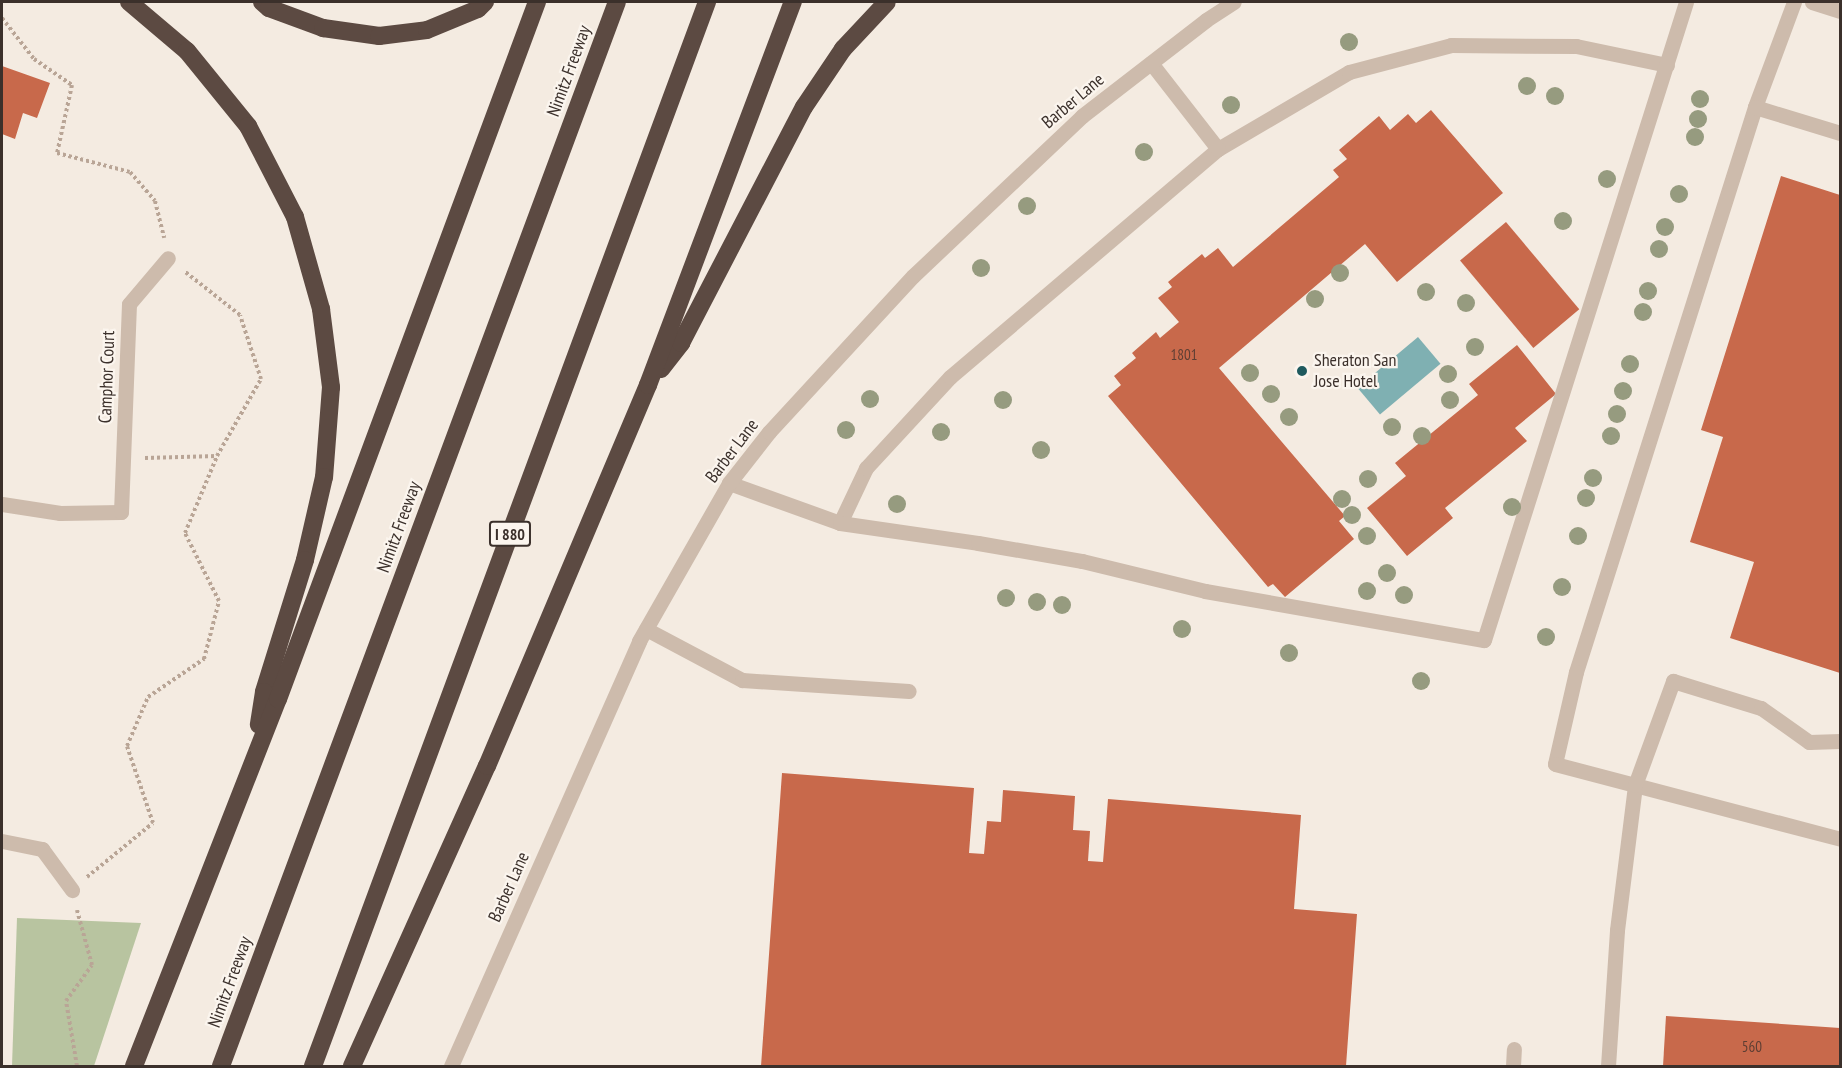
<!DOCTYPE html>
<html>
<head>
<meta charset="utf-8">
<style>
	body { margin:0 }
	#map { position:relative; width:1842px; height:1068px; overflow:hidden; background:#f4ebe1; font-family:"PT Sans Narrow",sans-serif }
	div>[style] { position:absolute }
	.green>* { inset:0; background:#b8c4a0 }
	.water>* { inset:0; background:#7fb0b2; transform-origin:0 0 }
	.building>* { inset:0; background:#c8694b; transform-origin:0 0 }
	.path>* { height:4px; margin-top:-2px; transform-origin:0; background:repeating-linear-gradient(90deg,#b9a596 0 3px,transparent 0 6px) }
	.minor>* { height:15px; margin:-7.5px; padding:0 7.5px; transform-origin:7.5px; border-radius:7.5px; background:#cdbbac }
	.highway>* { height:18px; margin:-9px; padding:0 9px; transform-origin:9px; border-radius:9px; background:#5c4a42 }
	.trees>* { width:18px; height:18px; margin:-9px; border-radius:50%; background:#969b7f }
	.dots>* { width:16px; height:16px; translate:-50% -50%; box-sizing:border-box; border:3px solid #fbf5ee; border-radius:50% }
	span { translate:-50% -50%; white-space:nowrap; text-align:center; line-height:1.15; -webkit-text-stroke:4.5px #fbf5ee; paint-order:stroke }
	.number-label { font-size:15px; color:#5e3e33 }
	.number-label span { -webkit-text-stroke-width:0 }
	.shield-label span { padding:2px 4px; background:#fbf5ee; border:2px solid; border-radius:4px; -webkit-text-stroke-width:0 }
	.shield-label { font-size:16px; color:#3b302b; font-weight:700 }
	.street-label { font-size:18px; color:#3b302b }
	.poi-label { font-size:18px; color:#3b302b }
	.left { translate:0 -50%; text-align:left }
	.frame { position:absolute; inset:0; border:3px solid #3b302b; pointer-events:none }
</style>
</head>
<body>
<div id="map">
	<div class="green">
		<i style="clip-path:polygon(17px 918px,141px 923px,94px 1066px,12px 1066px)"></i>
	</div>
	<div class="water">
		<i style="left:1418px;top:337px;width:35px;height:79px;rotate:50deg"></i>
	</div>
	<div class="building">
		<i style="clip-path:polygon(2px 66px,50px 83px,37px 118px,23px 113px,15px 139px,2px 134px)"></i>
		<i style="clip-path:polygon(1431px 110px,1503px 193px,1397px 282px,1365px 244px,1219px 368px,1345px 516px,1339px 521px,1354px 539px,1285px 597px,1273px 584px,1268px 587px,1108px 396px,1121px 385px,1114px 376px,1136px 358px,1132px 353px,1156px 332px,1160px 338px,1179px 322px,1158px 298px,1172px 287px,1168px 282px,1202px 254px,1205px 258px,1218px 248px,1233px 267px,1339px 177px,1333px 170px,1347px 159px,1339px 150px,1379px 116px,1390px 130px,1408px 114px,1416px 123px)"></i>
		<i style="clip-path:polygon(1781px 176px,1840px 195px,1840px 673px,1730px 638px,1754px 562px,1690px 542px,1723px 437px,1701px 430px)"></i>
		<i style="left:1506px;top:222px;width:114px;height:60px;rotate:50deg"></i>
		<i style="clip-path:polygon(1517px 345px,1556px 394px,1515px 428px,1527px 441px,1445px 508px,1453px 518px,1407px 556px,1367px 508px,1406px 476px,1395px 463px,1478px 395px,1469px 384px)"></i>
		<i style="clip-path:polygon(782px 773px,974px 788px,969px 853px,984px 854px,987px 821px,1001px 822px,1003px 790px,1075px 796px,1073px 830px,1090px 831px,1088px 861px,1103px 862px,1108px 799px,1301px 815px,1294px 909px,1357px 914px,1346px 1066px,761px 1066px)"></i>
		<i style="clip-path:polygon(1666px 1016px,1840px 1028px,1840px 1066px,1663px 1066px)"></i>
	</div>
	<div class="path">
		<i style="left:2px;top:18px;width:52px;rotate:52deg"></i>
		<i style="left:34px;top:59px;width:46px;rotate:34.4deg"></i>
		<i style="left:72px;top:85px;width:70px;rotate:102.4deg"></i>
		<i style="left:57px;top:153px;width:75px;rotate:14.6deg"></i>
		<i style="left:130px;top:172px;width:38px;rotate:49deg"></i>
		<i style="left:155px;top:201px;width:38px;rotate:76deg"></i>
		<i style="left:145px;top:458px;width:72px;rotate:-1.6deg"></i>
		<i style="left:87px;top:877px;width:85px;rotate:-39.3deg"></i>
		<i style="left:153px;top:823px;width:81px;rotate:-108.7deg"></i>
		<i style="left:127px;top:746px;width:53px;rotate:-66.8deg"></i>
		<i style="left:148px;top:697px;width:68px;rotate:-34.2deg"></i>
		<i style="left:204px;top:659px;width:60px;rotate:-75.5deg"></i>
		<i style="left:219px;top:601px;width:76px;rotate:-116.6deg"></i>
		<i style="left:185px;top:533px;width:83px;rotate:-67.4deg"></i>
		<i style="left:217px;top:456px;width:89px;rotate:-60.3deg"></i>
		<i style="left:261px;top:379px;width:67px;rotate:-108.2deg"></i>
		<i style="left:240px;top:315px;width:71px;rotate:-141.8deg"></i>
		<i style="left:77px;top:1066px;width:66px;rotate:-99.6deg"></i>
		<i style="left:66px;top:1001px;width:44px;rotate:-54.2deg"></i>
		<i style="left:92px;top:965px;width:57px;rotate:-105.3deg"></i>
	</div>
	<div class="minor">
		<i style="left:1794px;top:2px;width:112px;rotate:110.4deg"></i>
		<i style="left:1755px;top:107px;width:593px;rotate:107.58deg"></i>
		<i style="left:1576px;top:672px;width:94px;rotate:102.9deg"></i>
		<i style="left:1555px;top:764px;width:295px;rotate:14.7deg"></i>
		<i style="left:1812px;top:2px;width:29px;rotate:18deg"></i>
		<i style="left:1755px;top:107px;width:89px;rotate:17deg"></i>
		<i style="left:1218px;top:149px;width:152px;rotate:-30.4deg"></i>
		<i style="left:1349px;top:72px;width:106px;rotate:-14.8deg"></i>
		<i style="left:1451px;top:45px;width:125px;rotate:0.5deg"></i>
		<i style="left:1576px;top:46px;width:93px;rotate:11.8deg"></i>
		<i style="left:729px;top:483px;width:118px;rotate:19.8deg"></i>
		<i style="left:840px;top:523px;width:61px;rotate:-64.7deg"></i>
		<i style="left:866px;top:468px;width:124px;rotate:-47.3deg"></i>
		<i style="left:950px;top:377px;width:352px;rotate:-40.4deg"></i>
		<i style="left:1218px;top:149px;width:109px;rotate:-127.9deg"></i>
		<i style="left:2px;top:504px;width:59px;rotate:8.8deg"></i>
		<i style="left:60px;top:513px;width:61px;rotate:-0.9deg"></i>
		<i style="left:121px;top:512px;width:208px;rotate:-87.8deg"></i>
		<i style="left:129px;top:304px;width:60px;rotate:-49.7deg"></i>
		<i style="left:840px;top:523px;width:139px;rotate:8.2deg"></i>
		<i style="left:978px;top:543px;width:106px;rotate:9.8deg"></i>
		<i style="left:1082px;top:561px;width:127px;rotate:13.7deg"></i>
		<i style="left:1205px;top:591px;width:283px;rotate:10deg"></i>
		<i style="left:1484px;top:640px;width:669px;rotate:-72.43deg"></i>
		<i style="left:646px;top:629px;width:109px;rotate:28deg"></i>
		<i style="left:742px;top:680px;width:167px;rotate:3.8deg"></i>
		<i style="left:2px;top:841px;width:41px;rotate:11.3deg"></i>
		<i style="left:42px;top:849px;width:51px;rotate:53.8deg"></i>
		<i style="left:451px;top:1066px;width:465px;rotate:-66.1deg"></i>
		<i style="left:639px;top:641px;width:182px;rotate:-60.3deg"></i>
		<i style="left:729px;top:483px;width:65px;rotate:-51.9deg"></i>
		<i style="left:769px;top:432px;width:212px;rotate:-47.3deg"></i>
		<i style="left:913px;top:276px;width:233px;rotate:-43.4deg"></i>
		<i style="left:1082px;top:116px;width:157px;rotate:-37.7deg"></i>
		<i style="left:1206px;top:20px;width:33px;rotate:-33deg"></i>
		<i style="left:1513px;top:1066px;width:17px;rotate:-87deg"></i>
		<i style="left:1608px;top:1066px;width:136px;rotate:-86.2deg"></i>
		<i style="left:1617px;top:930px;width:146px;rotate:-82.9deg"></i>
		<i style="left:1635px;top:785px;width:111px;rotate:-69.9deg"></i>
		<i style="left:1673px;top:681px;width:92px;rotate:17.1deg"></i>
		<i style="left:1761px;top:708px;width:59px;rotate:35.3deg"></i>
		<i style="left:1809px;top:742px;width:31px;rotate:-2deg"></i>
	</div>
	<div class="highway">
		<i style="left:129px;top:2px;width:76px;rotate:40.2deg"></i>
		<i style="left:187px;top:51px;width:97px;rotate:50.9deg"></i>
		<i style="left:248px;top:126px;width:102px;rotate:62.7deg"></i>
		<i style="left:295px;top:217px;width:96px;rotate:74.2deg"></i>
		<i style="left:321px;top:309px;width:79px;rotate:82.7deg"></i>
		<i style="left:331px;top:387px;width:90px;rotate:94.4deg"></i>
		<i style="left:324px;top:477px;width:85px;rotate:102.9deg"></i>
		<i style="left:305px;top:560px;width:138px;rotate:107.3deg"></i>
		<i style="left:264px;top:692px;width:33px;rotate:99deg"></i>
		<i style="left:262px;top:2px;width:9px;rotate:41deg"></i>
		<i style="left:269px;top:8px;width:58px;rotate:20.3deg"></i>
		<i style="left:323px;top:28px;width:57px;rotate:8.1deg"></i>
		<i style="left:379px;top:36px;width:48px;rotate:-7.1deg"></i>
		<i style="left:427px;top:30px;width:55px;rotate:-22.4deg"></i>
		<i style="left:478px;top:9px;width:10px;rotate:-45deg"></i>
		<i style="left:661px;top:369px;width:33px;rotate:-52deg"></i>
		<i style="left:681px;top:343px;width:266px;rotate:-62.5deg"></i>
		<i style="left:804px;top:107px;width:70px;rotate:-56.1deg"></i>
		<i style="left:843px;top:49px;width:64px;rotate:-46.9deg"></i>
		<i style="left:134px;top:1066px;width:394px;rotate:-68.6deg"></i>
		<i style="left:278px;top:699px;width:744px;rotate:-69.62deg"></i>
		<i style="left:221px;top:1066px;width:1135px;rotate:-69.59deg"></i>
		<i style="left:313px;top:1066px;width:1135px;rotate:-69.68deg"></i>
		<i style="left:352px;top:1066px;width:329px;rotate:-65.8deg"></i>
		<i style="left:487px;top:766px;width:414px;rotate:-67.1deg"></i>
		<i style="left:648px;top:385px;width:410px;rotate:-69.3deg"></i>
	</div>
	<div class="trees">
		<i style="left:1349px;top:42px"></i>
		<i style="left:1527px;top:86px"></i>
		<i style="left:1555px;top:96px"></i>
		<i style="left:1700px;top:99px"></i>
		<i style="left:1231px;top:105px"></i>
		<i style="left:1698px;top:119px"></i>
		<i style="left:1695px;top:137px"></i>
		<i style="left:1144px;top:152px"></i>
		<i style="left:1607px;top:179px"></i>
		<i style="left:1679px;top:194px"></i>
		<i style="left:1027px;top:206px"></i>
		<i style="left:1563px;top:221px"></i>
		<i style="left:1665px;top:227px"></i>
		<i style="left:1659px;top:249px"></i>
		<i style="left:981px;top:268px"></i>
		<i style="left:1340px;top:273px"></i>
		<i style="left:1648px;top:291px"></i>
		<i style="left:1426px;top:292px"></i>
		<i style="left:1315px;top:299px"></i>
		<i style="left:1466px;top:303px"></i>
		<i style="left:1643px;top:312px"></i>
		<i style="left:1475px;top:347px"></i>
		<i style="left:1630px;top:364px"></i>
		<i style="left:1250px;top:373px"></i>
		<i style="left:1448px;top:374px"></i>
		<i style="left:1623px;top:391px"></i>
		<i style="left:1271px;top:394px"></i>
		<i style="left:870px;top:399px"></i>
		<i style="left:1003px;top:400px"></i>
		<i style="left:1450px;top:400px"></i>
		<i style="left:1617px;top:414px"></i>
		<i style="left:1289px;top:417px"></i>
		<i style="left:1392px;top:427px"></i>
		<i style="left:846px;top:430px"></i>
		<i style="left:941px;top:432px"></i>
		<i style="left:1422px;top:436px"></i>
		<i style="left:1611px;top:436px"></i>
		<i style="left:1041px;top:450px"></i>
		<i style="left:1593px;top:478px"></i>
		<i style="left:1368px;top:479px"></i>
		<i style="left:1586px;top:498px"></i>
		<i style="left:1342px;top:499px"></i>
		<i style="left:897px;top:504px"></i>
		<i style="left:1512px;top:507px"></i>
		<i style="left:1352px;top:515px"></i>
		<i style="left:1367px;top:536px"></i>
		<i style="left:1578px;top:536px"></i>
		<i style="left:1387px;top:573px"></i>
		<i style="left:1562px;top:587px"></i>
		<i style="left:1367px;top:591px"></i>
		<i style="left:1404px;top:595px"></i>
		<i style="left:1006px;top:598px"></i>
		<i style="left:1037px;top:602px"></i>
		<i style="left:1062px;top:605px"></i>
		<i style="left:1182px;top:629px"></i>
		<i style="left:1546px;top:637px"></i>
		<i style="left:1289px;top:653px"></i>
		<i style="left:1421px;top:681px"></i>
	</div>
	<div class="dots">
		<i style="left:1302px;top:371px;background:#1f5a5e"></i>
	</div>
	<div class="number-label">
		<span style="left:1184px;top:355px">1801</span>
		<span style="left:1752px;top:1047px">560</span>
	</div>
	<div class="shield-label">
		<span style="left:510px;top:534px">I 880</span>
	</div>
	<div class="street-label">
		<span style="left:569px;top:71px;rotate:-70deg">Nimitz Freeway</span>
		<span style="left:1073px;top:101px;rotate:-40deg">Barber Lane</span>
		<span style="left:107px;top:377px;rotate:-88deg">Camphor Court</span>
		<span style="left:732px;top:451px;rotate:-53deg">Barber Lane</span>
		<span style="left:399px;top:527px;rotate:-70deg">Nimitz Freeway</span>
		<span style="left:509px;top:887px;rotate:-66deg">Barber Lane</span>
		<span style="left:230px;top:982px;rotate:-70deg">Nimitz Freeway</span>
	</div>
	<div class="poi-label">
		<span class="left" style="left:1314px;top:371px">Sheraton San<br>Jose Hotel</span>
	</div>
	<div class="frame"></div>
</div>
</body>
</html>
